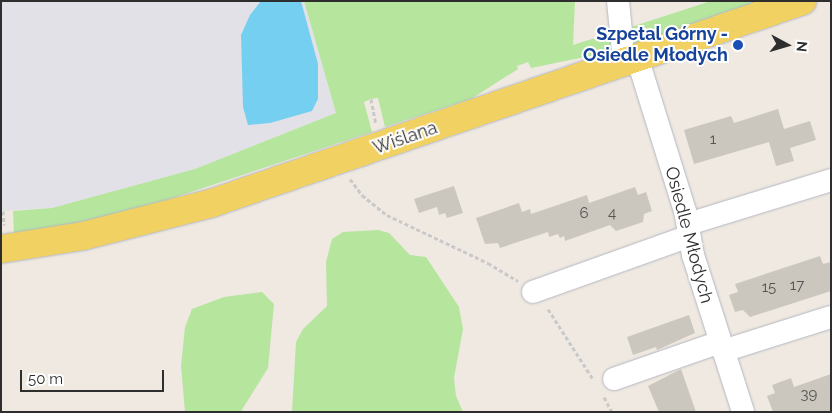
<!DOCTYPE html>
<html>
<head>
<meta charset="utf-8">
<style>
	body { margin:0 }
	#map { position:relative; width:832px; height:413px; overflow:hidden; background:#efe9e1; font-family:Raleway,sans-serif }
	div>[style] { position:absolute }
	.industrial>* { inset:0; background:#e3e1e8 }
	.green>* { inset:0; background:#b6e59e }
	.water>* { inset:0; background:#75cff0 }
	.building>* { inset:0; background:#cbc7bf }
	.path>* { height:3px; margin-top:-1.5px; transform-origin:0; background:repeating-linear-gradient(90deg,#c9c9c9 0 4px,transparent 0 6.5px) }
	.roads { filter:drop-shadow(0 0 1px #b4b7c1) drop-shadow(0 0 1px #b4b7c1) }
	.minor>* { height:22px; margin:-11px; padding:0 11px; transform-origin:11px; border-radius:11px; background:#fff }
	.major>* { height:28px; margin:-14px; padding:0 14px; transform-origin:14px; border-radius:14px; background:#f2d163 }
	.dots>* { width:14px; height:14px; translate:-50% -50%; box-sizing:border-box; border:2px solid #fff; border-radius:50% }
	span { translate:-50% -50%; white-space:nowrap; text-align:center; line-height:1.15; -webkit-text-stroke:4px #fff; paint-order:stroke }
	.number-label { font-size:15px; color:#555452 }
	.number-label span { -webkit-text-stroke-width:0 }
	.transit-label { font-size:18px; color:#164399; font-weight:700 }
	.right { translate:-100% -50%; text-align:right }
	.street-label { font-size:18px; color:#2e2e2e }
	.frame { position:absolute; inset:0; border:2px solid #2e2e2e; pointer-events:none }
	.north { position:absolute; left:762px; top:20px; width:50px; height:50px; -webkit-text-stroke:4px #fff; paint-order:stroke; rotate:96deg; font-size:14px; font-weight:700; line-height:20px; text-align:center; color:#2e2e2e }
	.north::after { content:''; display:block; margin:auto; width:18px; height:22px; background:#2e2e2e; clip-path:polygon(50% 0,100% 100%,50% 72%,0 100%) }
	.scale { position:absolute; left:20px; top:370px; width:144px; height:22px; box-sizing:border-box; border:2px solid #2e2e2e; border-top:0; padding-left:6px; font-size:15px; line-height:18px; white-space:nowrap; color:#2e2e2e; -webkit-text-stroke:4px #fff; paint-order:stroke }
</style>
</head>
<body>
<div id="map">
	<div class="industrial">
		<i style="clip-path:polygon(1px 1px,304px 1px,336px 113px,195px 169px,52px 208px,1px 211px)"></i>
	</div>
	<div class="green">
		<i style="clip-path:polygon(304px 1px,575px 1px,573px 45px,617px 31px,619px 50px,531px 68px,528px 62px,517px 66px,518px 69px,471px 99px,385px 127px,378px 98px,371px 99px,364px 102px,372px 132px,106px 220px,14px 234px,13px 211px,52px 208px,195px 169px,336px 113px)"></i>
		<i style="clip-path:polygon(711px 1px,769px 1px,633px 45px,631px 27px)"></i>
		<i style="clip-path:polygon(378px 230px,389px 233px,410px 255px,426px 257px,459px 307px,463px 329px,454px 378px,456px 396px,463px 412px,292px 412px,296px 342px,303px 329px,327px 306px,326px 262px,332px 239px,343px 232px)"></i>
		<i style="clip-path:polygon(262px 292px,274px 304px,268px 368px,243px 408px,241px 412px,185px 412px,181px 366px,185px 327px,192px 309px,224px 297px)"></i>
	</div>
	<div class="water">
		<i style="clip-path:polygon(261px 1px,301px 1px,318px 64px,318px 99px,312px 111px,270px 123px,248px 125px,243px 107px,241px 35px,250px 15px)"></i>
	</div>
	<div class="building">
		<i style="clip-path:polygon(778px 109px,784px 129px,810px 121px,816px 140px,790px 148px,794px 161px,776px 166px,769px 142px,694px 164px,684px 130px,731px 116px,734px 123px)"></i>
		<i style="clip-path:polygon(454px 186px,463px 213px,447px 218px,445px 213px,439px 215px,437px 207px,419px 213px,414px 199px)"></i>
		<i style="clip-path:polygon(635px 187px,638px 195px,646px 192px,652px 211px,644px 214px,643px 222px,616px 231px,610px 225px,565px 241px,564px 236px,560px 238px,558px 234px,549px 237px,548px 232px,500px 248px,498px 243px,485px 244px,476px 218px,519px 203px,522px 212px,530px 209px,531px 214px,587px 195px,589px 203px)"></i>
		<i style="clip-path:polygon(820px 256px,823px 264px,831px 262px,831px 291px,750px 317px,743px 310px,735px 312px,729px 295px,738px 292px,735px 284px)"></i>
		<i style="clip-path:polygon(689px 315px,695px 333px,657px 350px,656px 347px,633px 355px,627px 337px)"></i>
		<i style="clip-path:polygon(681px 369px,696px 412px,659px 412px,648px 386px)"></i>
		<i style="clip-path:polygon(831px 374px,831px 412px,773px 412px,767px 396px,775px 393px,772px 385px,791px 378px,794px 387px)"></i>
	</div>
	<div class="path">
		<i style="left:371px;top:99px;width:25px;rotate:79deg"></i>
		<i style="left:350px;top:179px;width:20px;rotate:53deg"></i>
		<i style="left:362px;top:195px;width:32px;rotate:39deg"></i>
		<i style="left:387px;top:215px;width:112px;rotate:25.4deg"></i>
		<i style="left:488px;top:263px;width:35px;rotate:31deg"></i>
		<i style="left:3px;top:211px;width:14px;rotate:86deg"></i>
		<i style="left:548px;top:309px;width:83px;rotate:57.3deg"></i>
		<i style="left:604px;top:397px;width:17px;rotate:62deg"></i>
	</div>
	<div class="roads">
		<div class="minor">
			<i style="left:618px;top:1px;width:61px;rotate:84.4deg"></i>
			<i style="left:637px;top:57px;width:161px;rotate:72.7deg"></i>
			<i style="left:685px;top:211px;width:45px;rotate:79.7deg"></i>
			<i style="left:693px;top:255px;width:165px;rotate:72.3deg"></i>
			<i style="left:688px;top:224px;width:150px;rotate:-17.1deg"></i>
			<i style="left:533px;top:292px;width:166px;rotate:-19.7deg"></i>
			<i style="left:723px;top:351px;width:113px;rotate:-17.5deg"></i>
			<i style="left:614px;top:379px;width:112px;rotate:-19.2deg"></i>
		</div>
		<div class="major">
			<i style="left:1px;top:249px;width:83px;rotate:-9deg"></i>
			<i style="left:83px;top:236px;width:133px;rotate:-14.3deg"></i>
			<i style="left:212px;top:203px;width:624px;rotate:-18.9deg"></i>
		</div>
	</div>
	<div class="dots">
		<i style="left:738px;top:45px;background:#1a4fb4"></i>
	</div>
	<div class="number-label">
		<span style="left:713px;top:140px">1</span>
		<span style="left:584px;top:214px">6</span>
		<span style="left:612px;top:214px">4</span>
		<span style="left:797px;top:286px">17</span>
		<span style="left:769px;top:288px">15</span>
		<span style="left:809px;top:395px">39</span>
	</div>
	<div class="transit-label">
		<span class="right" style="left:728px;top:45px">Szpetal Górny -<br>Osiedle Młodych</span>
	</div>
	<div class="street-label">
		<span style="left:405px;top:138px;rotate:-19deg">Wiślana</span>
		<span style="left:689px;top:235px;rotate:75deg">Osiedle Młodych</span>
	</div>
	<div class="frame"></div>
	<div class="north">N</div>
	<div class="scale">50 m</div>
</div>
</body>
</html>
